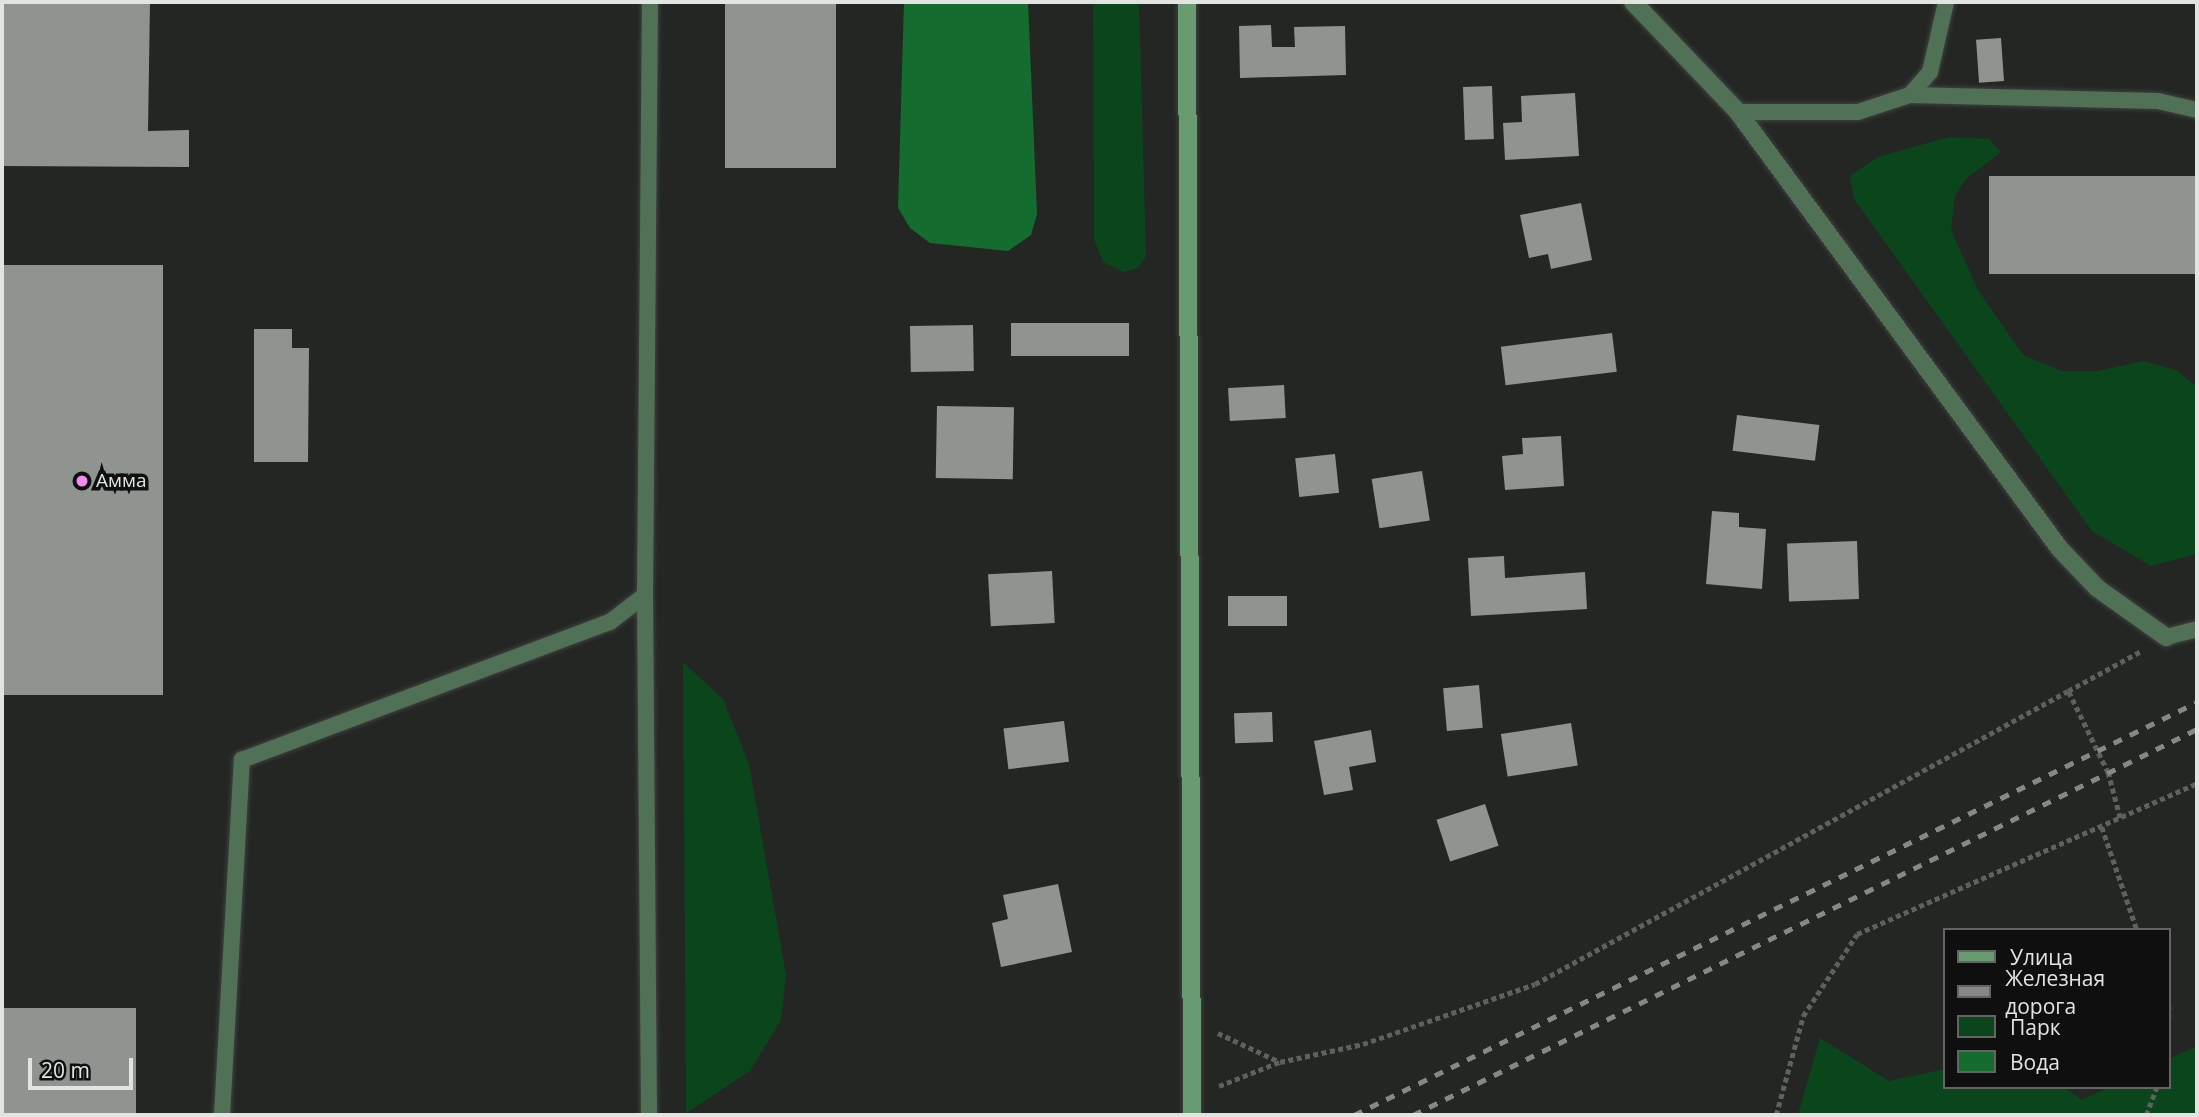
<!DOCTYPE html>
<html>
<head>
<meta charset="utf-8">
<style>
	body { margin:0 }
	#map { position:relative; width:2199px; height:1117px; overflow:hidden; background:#242624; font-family:"Open Sans",sans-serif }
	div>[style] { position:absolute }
	.green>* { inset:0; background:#0b451c }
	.water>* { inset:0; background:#146c2f }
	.building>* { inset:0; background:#909491; transform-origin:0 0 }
	.path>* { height:4.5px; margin-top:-2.25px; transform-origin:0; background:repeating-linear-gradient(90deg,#5f615f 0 5px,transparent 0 8.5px) }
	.roads { filter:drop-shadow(0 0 2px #3f413f) drop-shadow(0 0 2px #3f413f) }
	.service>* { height:16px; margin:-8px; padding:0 8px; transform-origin:8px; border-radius:8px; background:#517156 }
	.minor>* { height:18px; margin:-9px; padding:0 9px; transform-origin:9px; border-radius:9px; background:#517156 }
	.secondary>* { height:18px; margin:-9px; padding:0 9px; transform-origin:9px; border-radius:9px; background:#689b70 }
	.rail>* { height:5px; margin-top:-2.5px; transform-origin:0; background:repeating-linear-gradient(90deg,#868886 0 9px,transparent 0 18px) }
	.dots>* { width:19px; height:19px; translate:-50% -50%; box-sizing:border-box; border:4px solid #0e0f0e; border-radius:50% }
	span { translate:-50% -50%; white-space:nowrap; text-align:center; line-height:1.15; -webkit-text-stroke:7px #0e0f0e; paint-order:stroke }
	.poi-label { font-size:19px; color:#e2e4e2 }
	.left { translate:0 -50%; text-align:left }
	.frame { position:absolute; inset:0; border:4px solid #e2e4e2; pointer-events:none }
	.legend { position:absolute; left:1943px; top:928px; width:228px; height:161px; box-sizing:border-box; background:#0e0f0e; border:2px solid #636463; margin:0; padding:9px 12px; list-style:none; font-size:21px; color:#e2e4e2 }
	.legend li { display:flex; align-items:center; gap:14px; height:35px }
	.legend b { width:35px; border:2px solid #636463 }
	.scale { position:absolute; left:28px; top:1058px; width:105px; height:32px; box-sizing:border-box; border:4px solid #e2e4e2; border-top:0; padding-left:9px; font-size:21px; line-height:24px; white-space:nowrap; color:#e2e4e2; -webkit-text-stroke:5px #0e0f0e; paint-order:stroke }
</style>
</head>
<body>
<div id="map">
	<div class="green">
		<i style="clip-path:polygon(1093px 2px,1139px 2px,1146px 256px,1138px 268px,1123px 272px,1103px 262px,1094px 239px)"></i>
		<i style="clip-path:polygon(1949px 137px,1989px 139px,2001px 152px,1967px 178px,1955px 195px,1951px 230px,1978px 290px,2023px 355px,2062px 371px,2098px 371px,2143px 361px,2176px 370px,2197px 387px,2197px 554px,2151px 566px,2092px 531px,1854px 199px,1850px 176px,1878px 157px)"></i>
		<i style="clip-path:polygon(683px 662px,723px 699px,749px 764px,786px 975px,781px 1020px,750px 1071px,686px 1113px)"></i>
		<i style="clip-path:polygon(1820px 1038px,1889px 1081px,1945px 1069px,1945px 1087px,2064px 1087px,2082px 1100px,2109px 1087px,2169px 1087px,2169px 1059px,2197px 1046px,2197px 1115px,1798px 1115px)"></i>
	</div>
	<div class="water">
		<i style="clip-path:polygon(904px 2px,1028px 2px,1037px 214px,1031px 235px,1008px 251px,930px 243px,910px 228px,898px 208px)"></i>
	</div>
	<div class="building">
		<i style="clip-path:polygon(2px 2px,150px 2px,148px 131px,189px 130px,189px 167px,2px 166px)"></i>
		<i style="left:725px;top:2px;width:111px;height:166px"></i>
		<i style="clip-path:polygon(1271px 25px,1272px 47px,1295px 47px,1294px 27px,1345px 26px,1346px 75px,1240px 78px,1239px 26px)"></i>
		<i style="left:2001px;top:38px;width:43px;height:25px;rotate:86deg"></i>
		<i style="left:1492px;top:86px;width:53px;height:29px;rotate:88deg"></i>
		<i style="clip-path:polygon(1575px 93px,1579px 156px,1505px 160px,1503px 123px,1522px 122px,1521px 96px)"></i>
		<i style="left:2197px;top:176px;width:98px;height:208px;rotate:90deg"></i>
		<i style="clip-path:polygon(1581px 203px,1592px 260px,1551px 269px,1548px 254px,1529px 258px,1520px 215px)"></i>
		<i style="left:2px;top:265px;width:161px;height:430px"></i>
		<i style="left:1011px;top:323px;width:118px;height:33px"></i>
		<i style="left:973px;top:325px;width:46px;height:63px;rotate:89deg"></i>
		<i style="clip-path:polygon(254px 329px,292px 329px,292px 348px,309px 348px,308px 462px,254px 462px)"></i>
		<i style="left:1612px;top:333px;width:39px;height:112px;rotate:83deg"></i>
		<i style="left:1284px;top:385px;width:33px;height:56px;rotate:87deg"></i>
		<i style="left:937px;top:406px;width:77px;height:72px;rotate:1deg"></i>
		<i style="left:1737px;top:415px;width:83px;height:36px;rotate:7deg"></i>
		<i style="clip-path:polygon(1561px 436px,1564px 486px,1505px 490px,1502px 456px,1523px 454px,1522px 438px)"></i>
		<i style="left:1335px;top:454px;width:39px;height:40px;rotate:84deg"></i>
		<i style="left:1422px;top:471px;width:50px;height:51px;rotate:81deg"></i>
		<i style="clip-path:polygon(1712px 511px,1739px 513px,1739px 527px,1766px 529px,1762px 589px,1706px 584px)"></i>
		<i style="left:1857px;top:541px;width:58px;height:70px;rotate:88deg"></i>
		<i style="clip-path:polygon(1504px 556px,1505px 578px,1585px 572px,1587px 609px,1471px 616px,1468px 558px)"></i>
		<i style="left:1052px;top:571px;width:52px;height:64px;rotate:87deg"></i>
		<i style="left:1287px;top:596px;width:30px;height:59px;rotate:90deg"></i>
		<i style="left:1479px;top:685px;width:43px;height:36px;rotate:85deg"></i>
		<i style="left:1272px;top:712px;width:30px;height:38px;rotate:88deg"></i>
		<i style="left:1064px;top:721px;width:41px;height:61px;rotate:83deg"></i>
		<i style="left:1571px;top:723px;width:43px;height:71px;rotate:81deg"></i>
		<i style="clip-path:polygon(1371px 730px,1376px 762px,1349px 767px,1353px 790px,1324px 795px,1314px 741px)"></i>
		<i style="left:1485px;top:804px;width:44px;height:51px;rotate:72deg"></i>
		<i style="clip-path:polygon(1058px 884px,1072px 952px,1001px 967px,992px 923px,1008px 919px,1003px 895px)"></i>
		<i style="left:2px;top:1008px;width:134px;height:107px"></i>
	</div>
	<div class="path">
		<i style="left:2120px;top:818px;width:47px;rotate:-104.9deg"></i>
		<i style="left:2108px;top:773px;width:91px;rotate:-116deg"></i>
		<i style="left:2068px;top:691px;width:83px;rotate:-28.7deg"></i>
		<i style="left:2102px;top:827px;width:109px;rotate:71.2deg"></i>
		<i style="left:2169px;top:1006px;width:12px;rotate:90deg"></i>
		<i style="left:1218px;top:1033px;width:68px;rotate:25.1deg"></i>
		<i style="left:1280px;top:1062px;width:85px;rotate:-12.2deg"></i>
		<i style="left:1363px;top:1044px;width:182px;rotate:-19.2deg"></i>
		<i style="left:1535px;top:984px;width:608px;rotate:-28.8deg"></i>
		<i style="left:1219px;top:1086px;width:65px;rotate:-21.8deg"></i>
		<i style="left:1776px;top:1115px;width:103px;rotate:-74.7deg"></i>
		<i style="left:1803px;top:1016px;width:98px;rotate:-56.6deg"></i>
		<i style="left:1857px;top:934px;width:372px;rotate:-23.9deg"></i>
		<i style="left:2146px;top:1115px;width:30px;rotate:-69deg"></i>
	</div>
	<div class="roads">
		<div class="service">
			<i style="left:1910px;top:95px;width:248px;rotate:1.4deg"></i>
			<i style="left:2158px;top:101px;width:40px;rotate:13deg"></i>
			<i style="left:1738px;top:112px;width:120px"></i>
			<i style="left:1858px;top:112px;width:55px;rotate:-18.1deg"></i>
			<i style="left:1910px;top:95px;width:30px;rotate:-49deg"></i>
			<i style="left:1930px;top:72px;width:72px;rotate:-77.1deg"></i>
			<i style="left:2166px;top:637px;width:32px;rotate:-14deg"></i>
			<i style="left:222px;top:1115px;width:356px;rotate:-86.8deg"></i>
			<i style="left:242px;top:760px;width:393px;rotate:-20.6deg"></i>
			<i style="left:610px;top:622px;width:44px;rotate:-37.6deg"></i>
			<i style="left:649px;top:1115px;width:520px;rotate:-90.44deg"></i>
			<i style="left:645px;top:595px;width:593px;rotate:-89.52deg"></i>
		</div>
		<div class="minor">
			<i style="left:1633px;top:2px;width:152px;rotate:46.3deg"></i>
			<i style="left:1738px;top:112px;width:543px;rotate:53.62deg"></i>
			<i style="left:2060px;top:549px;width:54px;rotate:46.5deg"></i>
			<i style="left:2097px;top:588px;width:85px;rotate:35.4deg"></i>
		</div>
		<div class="secondary">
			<i style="left:1187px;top:2px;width:1113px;rotate:89.74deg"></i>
		</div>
	</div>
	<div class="rail">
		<i style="left:1354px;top:1115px;width:939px;rotate:-26.1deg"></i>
		<i style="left:1413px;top:1115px;width:874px;rotate:-26.21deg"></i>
	</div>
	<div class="dots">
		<i style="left:82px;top:481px;background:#f489f0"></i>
	</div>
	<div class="poi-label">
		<span class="left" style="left:96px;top:481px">Амма</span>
	</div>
	<div class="frame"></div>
	<ul class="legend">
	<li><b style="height:9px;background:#689b70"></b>Улица</li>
	<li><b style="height:9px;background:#868886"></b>Железная дорога</li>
	<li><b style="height:19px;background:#0b451c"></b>Парк</li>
	<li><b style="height:19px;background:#146c2f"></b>Вода</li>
	</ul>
	<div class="scale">20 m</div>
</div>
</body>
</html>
